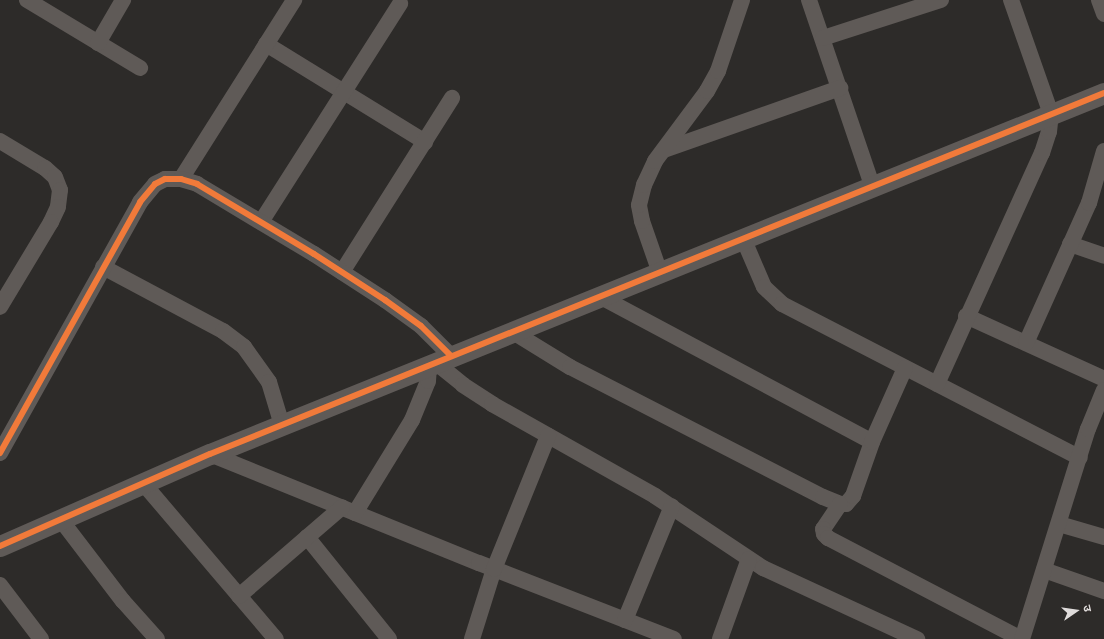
<!DOCTYPE html>
<html>
<head>
<meta charset="utf-8">
<style>
	body { margin:0 }
	#map { position:relative; width:1104px; height:639px; overflow:hidden; background:#2d2b29; font-family:"PT Sans","Noto Sans Devanagari",sans-serif }
	div>[style] { position:absolute }
	.minor>* { height:16px; margin:-8px; padding:0 8px; transform-origin:8px; border-radius:8px; background:#5f5a57 }
	.tertiary>* { height:21px; margin:-10.5px; padding:0 10.5px; transform-origin:10.5px; border-radius:10.5px; background:#5f5a57 }
	.cycleway>* { height:6px; margin:-3px; padding:0 3px; transform-origin:3px; border-radius:3px; background:#f17a3a }
	span { translate:-50% -50%; white-space:nowrap; text-align:center; line-height:1.15; -webkit-text-stroke:3.5px #2e2a28; paint-order:stroke }
	.north { position:absolute; left:1056px; top:591px; width:40px; height:40px; -webkit-text-stroke:3px #2e2a28; paint-order:stroke; rotate:77deg; font-size:11px; font-weight:700; line-height:16px; text-align:center; color:#dfdcdb }
	.north::after { content:''; display:block; margin:auto; width:14px; height:18px; background:#dfdcdb; clip-path:polygon(50% 0,100% 100%,50% 72%,0 100%) }
</style>
</head>
<body>
<div id="map">
	<div class="minor">
		<i style="left:27px;top:0;width:132px;rotate:31deg"></i>
		<i style="left:809px;top:0;width:195px;rotate:71.2deg"></i>
		<i style="left:1099px;top:0;width:15px;rotate:70deg"></i>
		<i style="left:823px;top:38px;width:124px;rotate:-17.9deg"></i>
		<i style="left:98px;top:43px;width:50px;rotate:-59.8deg"></i>
		<i style="left:266px;top:44px;width:187px;rotate:31.6deg"></i>
		<i style="left:0;top:141px;width:52px;rotate:31deg"></i>
		<i style="left:45px;top:168px;width:13px;rotate:42deg"></i>
		<i style="left:55px;top:177px;width:14px;rotate:69deg"></i>
		<i style="left:60px;top:190px;width:17px;rotate:97deg"></i>
		<i style="left:58px;top:207px;width:17px;rotate:115deg"></i>
		<i style="left:51px;top:222px;width:99px;rotate:121deg"></i>
		<i style="left:664px;top:150px;width:187px;rotate:-19.4deg"></i>
		<i style="left:181px;top:179px;width:212px;rotate:-57.7deg"></i>
		<i style="left:261px;top:222px;width:259px;rotate:-57.5deg"></i>
		<i style="left:743px;top:238px;width:53px;rotate:66.8deg"></i>
		<i style="left:764px;top:287px;width:25px;rotate:43deg"></i>
		<i style="left:782px;top:304px;width:335px;rotate:27.3deg"></i>
		<i style="left:1070px;top:244px;width:36px;rotate:19deg"></i>
		<i style="left:103px;top:267px;width:136px;rotate:28.1deg"></i>
		<i style="left:223px;top:331px;width:26px;rotate:37deg"></i>
		<i style="left:244px;top:347px;width:43px;rotate:54.5deg"></i>
		<i style="left:269px;top:382px;width:45px;rotate:73.2deg"></i>
		<i style="left:342px;top:272px;width:206px;rotate:-57.7deg"></i>
		<i style="left:660px;top:273px;width:55px;rotate:-109.1deg"></i>
		<i style="left:642px;top:221px;width:16px;rotate:-101deg"></i>
		<i style="left:639px;top:205px;width:21px;rotate:-76deg"></i>
		<i style="left:644px;top:185px;width:26px;rotate:-65deg"></i>
		<i style="left:655px;top:161px;width:87px;rotate:-53.4deg"></i>
		<i style="left:707px;top:91px;width:23px;rotate:-61deg"></i>
		<i style="left:718px;top:71px;width:75px;rotate:-71.3deg"></i>
		<i style="left:601px;top:297px;width:307px;rotate:28.1deg"></i>
		<i style="left:966px;top:316px;width:152px;rotate:24.5deg"></i>
		<i style="left:513px;top:332px;width:67px;rotate:31.6deg"></i>
		<i style="left:570px;top:367px;width:284px;rotate:27.2deg"></i>
		<i style="left:823px;top:497px;width:18px;rotate:22deg"></i>
		<i style="left:840px;top:504px;width:6px"></i>
		<i style="left:846px;top:504px;width:11px;rotate:-49deg"></i>
		<i style="left:853px;top:496px;width:57px;rotate:-70.6deg"></i>
		<i style="left:872px;top:442px;width:81px;rotate:-66deg"></i>
		<i style="left:1026px;top:343px;width:154px;rotate:-65.8deg"></i>
		<i style="left:1089px;top:203px;width:54px;rotate:-73.9deg"></i>
		<i style="left:435px;top:362px;width:36px;rotate:39deg"></i>
		<i style="left:463px;top:385px;width:35px;rotate:33deg"></i>
		<i style="left:492px;top:404px;width:187px;rotate:29.4deg"></i>
		<i style="left:655px;top:496px;width:130px;rotate:33.7deg"></i>
		<i style="left:763px;top:568px;width:170px;rotate:24.8deg"></i>
		<i style="left:937px;top:384px;width:254px;rotate:-65.6deg"></i>
		<i style="left:1042px;top:153px;width:22px;rotate:-72deg"></i>
		<i style="left:1049px;top:132px;width:18px;rotate:-84deg"></i>
		<i style="left:1051px;top:114px;width:121px;rotate:-109.3deg"></i>
		<i style="left:0;top:453px;width:287px;rotate:-60.8deg"></i>
		<i style="left:140px;top:202px;width:23px;rotate:-50deg"></i>
		<i style="left:155px;top:184px;width:11px;rotate:-27deg"></i>
		<i style="left:165px;top:179px;width:16px"></i>
		<i style="left:181px;top:179px;width:17px;rotate:17deg"></i>
		<i style="left:197px;top:184px;width:136px;rotate:30.9deg"></i>
		<i style="left:314px;top:254px;width:85px;rotate:32.9deg"></i>
		<i style="left:385px;top:300px;width:44px;rotate:35.8deg"></i>
		<i style="left:421px;top:326px;width:42px;rotate:45deg"></i>
		<i style="left:210px;top:454px;width:290px;rotate:22.1deg"></i>
		<i style="left:479px;top:563px;width:209px;rotate:21.3deg"></i>
		<i style="left:143px;top:483px;width:205px;rotate:49.6deg"></i>
		<i style="left:840px;top:504px;width:30px;rotate:124deg"></i>
		<i style="left:823px;top:529px;width:5px;rotate:79deg"></i>
		<i style="left:824px;top:534px;width:6px;rotate:45deg"></i>
		<i style="left:828px;top:538px;width:218px;rotate:27.6deg"></i>
		<i style="left:355px;top:513px;width:109px;rotate:-58.5deg"></i>
		<i style="left:412px;top:420px;width:42px;rotate:-67.7deg"></i>
		<i style="left:428px;top:381px;width:16px;rotate:-86deg"></i>
		<i style="left:61px;top:520px;width:102px;rotate:52.6deg"></i>
		<i style="left:123px;top:601px;width:51px;rotate:48.2deg"></i>
		<i style="left:1059px;top:524px;width:47px;rotate:16.1deg"></i>
		<i style="left:307px;top:537px;width:131px;rotate:51.2deg"></i>
		<i style="left:1044px;top:570px;width:64px;rotate:19.3deg"></i>
		<i style="left:0;top:585px;width:68px;rotate:52.8deg"></i>
		<i style="left:239px;top:596px;width:136px;rotate:-40.8deg"></i>
		<i style="left:625px;top:620px;width:123px;rotate:-67.6deg"></i>
		<i style="left:472px;top:639px;width:73px;rotate:-72.6deg"></i>
		<i style="left:494px;top:569px;width:144px;rotate:-67.9deg"></i>
		<i style="left:720px;top:639px;width:85px;rotate:-70.1deg"></i>
		<i style="left:1022px;top:639px;width:220px;rotate:-72.6deg"></i>
		<i style="left:1088px;top:429px;width:42px;rotate:-67.7deg"></i>
	</div>
	<div class="tertiary">
		<i style="left:0;top:546px;width:229px;rotate:-23.7deg"></i>
		<i style="left:210px;top:454px;width:964px;rotate:-21.99deg"></i>
	</div>
	<div class="cycleway">
		<i style="left:0;top:453px;width:287px;rotate:-60.8deg"></i>
		<i style="left:140px;top:202px;width:23px;rotate:-50deg"></i>
		<i style="left:155px;top:184px;width:11px;rotate:-27deg"></i>
		<i style="left:165px;top:179px;width:16px"></i>
		<i style="left:181px;top:179px;width:17px;rotate:17deg"></i>
		<i style="left:197px;top:184px;width:136px;rotate:30.9deg"></i>
		<i style="left:314px;top:254px;width:85px;rotate:32.9deg"></i>
		<i style="left:385px;top:300px;width:44px;rotate:35.8deg"></i>
		<i style="left:421px;top:326px;width:42px;rotate:45deg"></i>
		<i style="left:0;top:546px;width:229px;rotate:-23.7deg"></i>
		<i style="left:210px;top:454px;width:964px;rotate:-21.99deg"></i>
	</div>
	<div class="north">उ</div>
</div>
</body>
</html>
